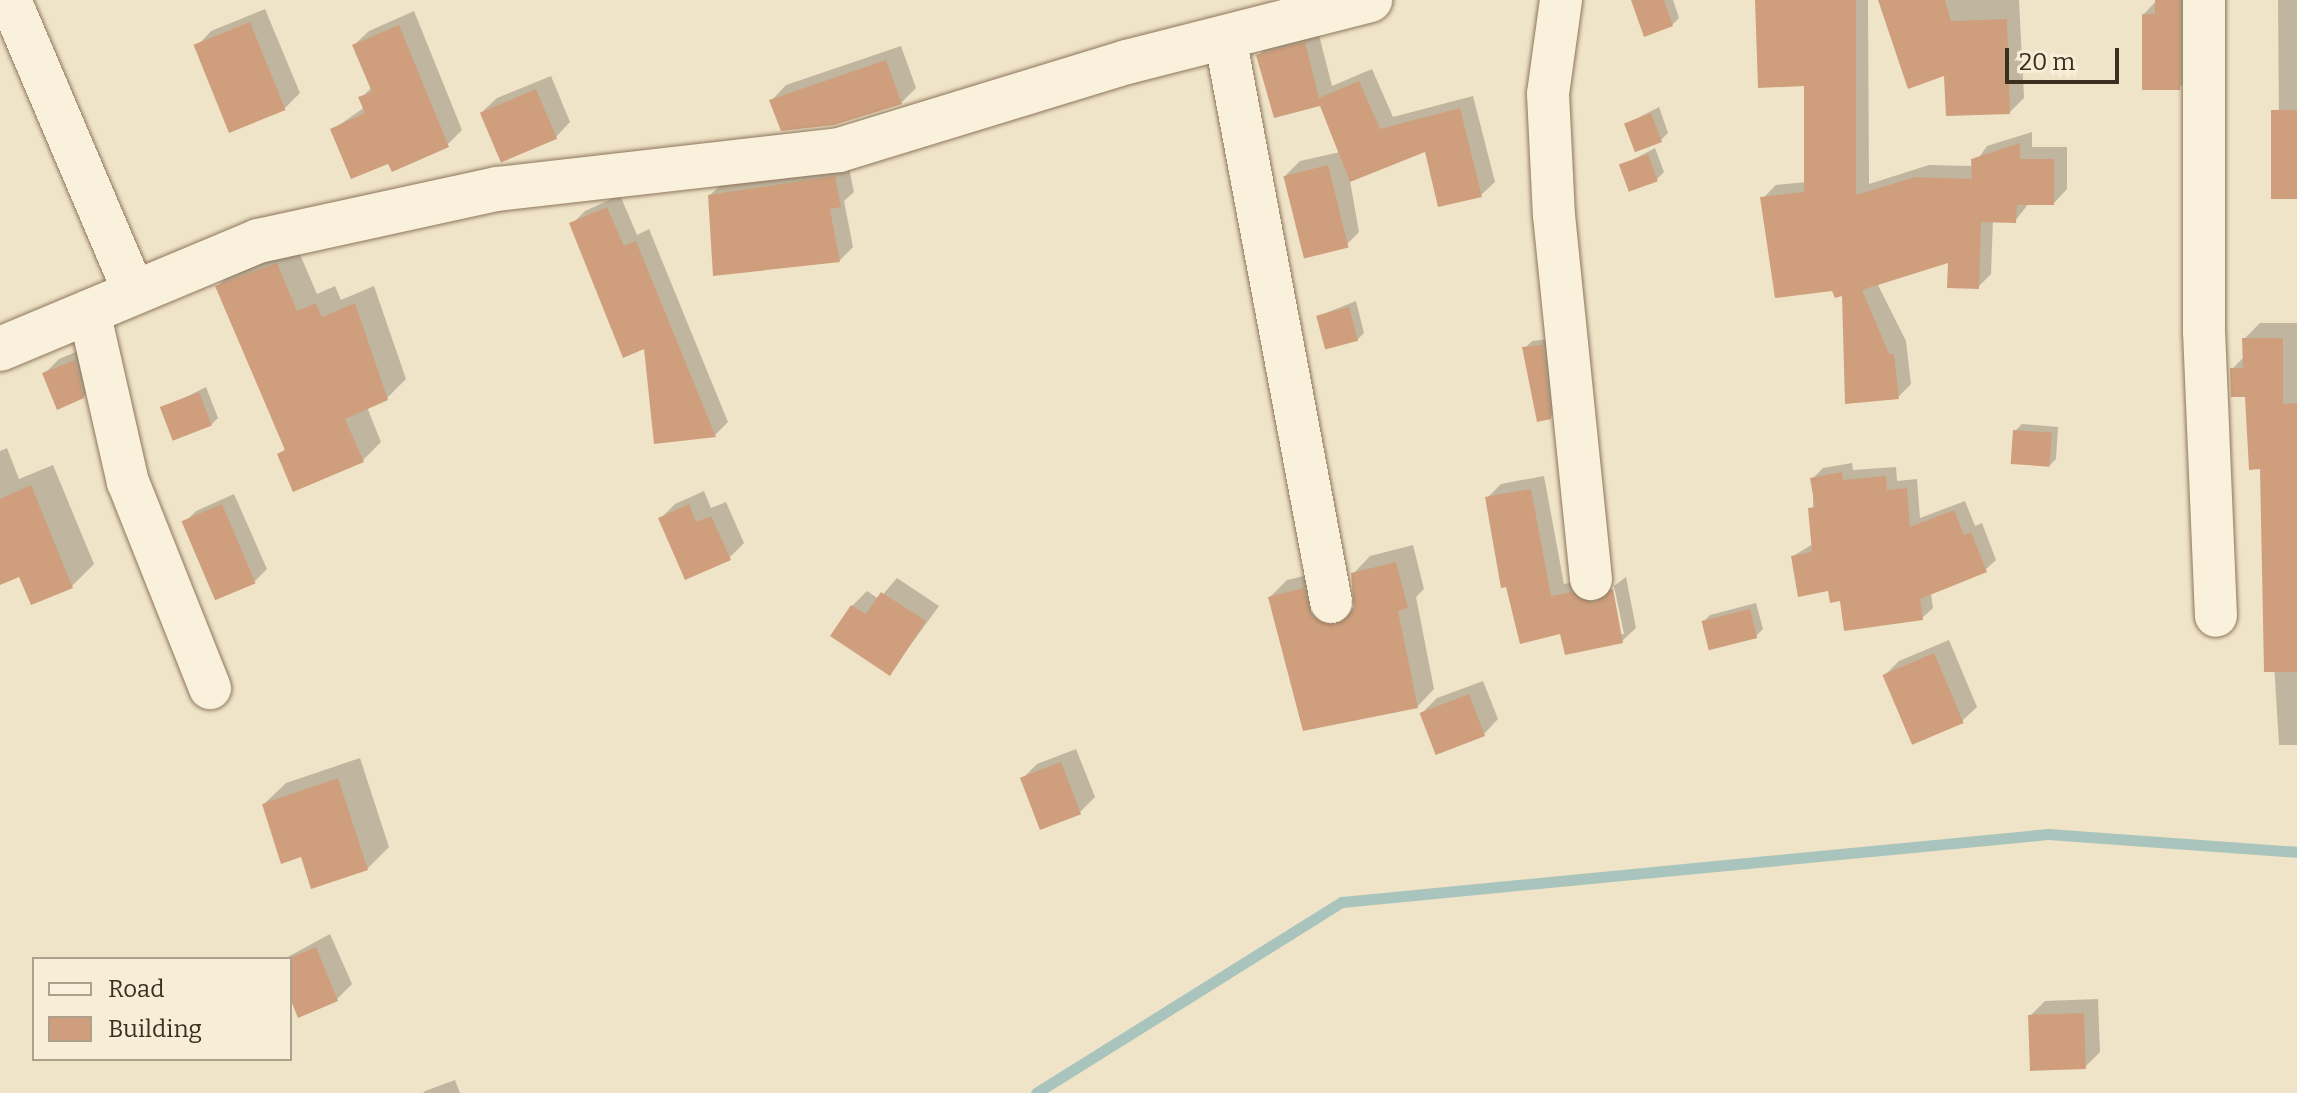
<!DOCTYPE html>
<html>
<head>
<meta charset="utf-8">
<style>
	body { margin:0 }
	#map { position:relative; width:2297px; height:1093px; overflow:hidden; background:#f0e4c8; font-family:Bitter,serif }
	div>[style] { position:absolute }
	.shadow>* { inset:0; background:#0003 }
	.stream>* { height:11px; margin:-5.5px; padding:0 5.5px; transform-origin:5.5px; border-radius:5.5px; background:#a9c4bc }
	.building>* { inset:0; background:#cf9f7d; transform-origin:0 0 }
	.roads { filter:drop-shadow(0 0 2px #8d765c) drop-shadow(0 0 2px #8d765c) }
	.minor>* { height:42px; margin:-21px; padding:0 21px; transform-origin:21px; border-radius:21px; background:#faf1dc }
	.tertiary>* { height:44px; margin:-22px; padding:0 22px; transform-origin:22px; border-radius:22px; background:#faf1dc }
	span { translate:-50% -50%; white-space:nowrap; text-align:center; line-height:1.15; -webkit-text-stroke:6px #f7eed8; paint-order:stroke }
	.legend { position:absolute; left:32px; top:957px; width:260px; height:104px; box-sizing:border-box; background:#f7eed8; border:2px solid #ada18e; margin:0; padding:10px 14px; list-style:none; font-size:24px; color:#3d2e20 }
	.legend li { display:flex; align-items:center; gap:16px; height:40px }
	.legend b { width:40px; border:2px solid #ada18e }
	.scale { position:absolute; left:2005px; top:48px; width:114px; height:36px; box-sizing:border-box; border:4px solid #3d2e20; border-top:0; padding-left:10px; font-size:24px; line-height:28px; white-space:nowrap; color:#3d2e20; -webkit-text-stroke:6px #f7eed8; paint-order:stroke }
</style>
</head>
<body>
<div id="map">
	<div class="shadow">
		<i style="clip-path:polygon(1634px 0,1673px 0,1679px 18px,1672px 25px)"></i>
		<i style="clip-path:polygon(1757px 0,1868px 0,1869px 184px,1929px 165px,1973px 166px,1987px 146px,2032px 132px,2032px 147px,2067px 147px,2067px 189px,2054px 203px,2029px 203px,2015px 221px,1993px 220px,1991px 274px,1978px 287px,1950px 260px,1877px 283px,1906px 341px,1911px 384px,1898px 397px,1844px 293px,1763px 198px,1776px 185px,1806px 182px,1806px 84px)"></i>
		<i style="clip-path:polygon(1880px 0,2019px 0,2024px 98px,2010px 112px,1946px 73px)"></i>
		<i style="clip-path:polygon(2157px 0,2196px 0,2194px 73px,2179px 88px,2144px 14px)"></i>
		<i style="clip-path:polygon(2278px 0,2297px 0,2297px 197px,2279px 128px)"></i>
		<i style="clip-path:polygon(265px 9px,300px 93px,285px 108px,232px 131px,197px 46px,211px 31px)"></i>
		<i style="clip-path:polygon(414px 11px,462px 130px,447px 145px,389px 161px,332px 130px,365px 107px,361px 98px,372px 87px,354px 45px,369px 31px)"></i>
		<i style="clip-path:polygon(1318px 31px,1332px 86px,1372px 69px,1393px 117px,1473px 96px,1495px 182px,1481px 195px,1426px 149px,1350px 181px,1359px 232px,1344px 247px,1285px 176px,1300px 161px,1340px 152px,1321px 103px,1259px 55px,1272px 42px)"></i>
		<i style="clip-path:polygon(901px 46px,916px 88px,901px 103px,772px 100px,786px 85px)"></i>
		<i style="clip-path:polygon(551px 76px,570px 122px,556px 137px,482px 112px,497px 98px)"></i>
		<i style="clip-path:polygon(1659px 107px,1668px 133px,1661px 140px,1626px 124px)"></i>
		<i style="clip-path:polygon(1655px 148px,1664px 172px,1657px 179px,1621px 166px)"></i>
		<i style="clip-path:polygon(848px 163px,854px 192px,844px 201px,853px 247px,840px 260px,710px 195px,724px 182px)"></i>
		<i style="clip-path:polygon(620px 195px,637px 235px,649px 229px,728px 422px,715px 435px,646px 346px,572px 224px,585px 211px)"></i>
		<i style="clip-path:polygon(296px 245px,317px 294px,335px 286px,341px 300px,374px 286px,406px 379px,387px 398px,367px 407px,381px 442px,362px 461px,280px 454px,286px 448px,218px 286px,237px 267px)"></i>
		<i style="clip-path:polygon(1356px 301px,1364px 333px,1357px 340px,1318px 316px)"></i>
		<i style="clip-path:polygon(2260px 323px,2297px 323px,2297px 745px,2279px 745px,2262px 467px,2247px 395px,2232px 369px,2245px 356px,2244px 339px)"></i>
		<i style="clip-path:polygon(1549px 339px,1557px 410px,1550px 417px,1525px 348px,1532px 341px)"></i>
		<i style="clip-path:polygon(90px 346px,98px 382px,83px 397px,44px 374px,59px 359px)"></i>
		<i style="clip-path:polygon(206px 387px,218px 418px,211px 425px,162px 409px)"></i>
		<i style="clip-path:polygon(2022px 424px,2058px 427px,2056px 459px,2049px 466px,2015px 431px)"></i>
		<i style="clip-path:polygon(7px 448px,19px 479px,53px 465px,94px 564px,72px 586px,20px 575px,0 583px,0 451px)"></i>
		<i style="clip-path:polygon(1852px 463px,1853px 470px,1896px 467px,1897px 481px,1917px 479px,1920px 518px,1965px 501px,1975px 526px,1982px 523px,1996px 560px,1985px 570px,1931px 593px,1933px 608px,1922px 618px,1842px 599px,1793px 556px,1813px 544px,1813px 478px,1823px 468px)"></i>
		<i style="clip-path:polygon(1544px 476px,1564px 584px,1586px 580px,1611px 589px,1620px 634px,1624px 634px,1614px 586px,1626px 577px,1636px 628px,1622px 641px,1562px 632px,1487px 498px,1501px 484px)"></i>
		<i style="clip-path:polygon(704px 491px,711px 508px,726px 502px,744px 543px,729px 558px,660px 519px,675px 504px)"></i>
		<i style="clip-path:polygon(234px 494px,267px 569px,255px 581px,184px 523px,196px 511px)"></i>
		<i style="clip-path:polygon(1413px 545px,1424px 589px,1416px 597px,1434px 689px,1417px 707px,1270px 597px,1287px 580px,1321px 572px,1329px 600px,1356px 609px,1353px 574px,1370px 556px)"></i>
		<i style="clip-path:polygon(897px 578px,939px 606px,890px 673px,852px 606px,867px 591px,879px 599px)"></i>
		<i style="clip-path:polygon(1756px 603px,1763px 629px,1756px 636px,1703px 622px,1710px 615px)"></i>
		<i style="clip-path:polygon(1949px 640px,1977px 707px,1962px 721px,1884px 676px,1899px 661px)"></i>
		<i style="clip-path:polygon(1483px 681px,1498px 719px,1484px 734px,1422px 713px,1437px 698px)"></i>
		<i style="clip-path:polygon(1076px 749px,1095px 797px,1080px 812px,1023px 778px,1037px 764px)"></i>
		<i style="clip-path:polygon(360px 758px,389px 847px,367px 869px,302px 855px,264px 804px,286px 783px)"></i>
		<i style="clip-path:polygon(330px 934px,352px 984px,337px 999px,290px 993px,290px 959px,284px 959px)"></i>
		<i style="clip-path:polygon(2098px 999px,2100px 1052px,2085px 1067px,2030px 1016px,2045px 1001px)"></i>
		<i style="clip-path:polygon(455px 1080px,460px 1093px,423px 1093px,425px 1091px)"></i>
	</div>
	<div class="stream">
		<i style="left:1036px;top:1093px;width:361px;rotate:-32deg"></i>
		<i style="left:1342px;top:902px;width:709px;rotate:-5.5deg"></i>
		<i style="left:2048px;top:834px;width:250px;rotate:4.1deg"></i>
	</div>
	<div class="building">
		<i style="clip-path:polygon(1631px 0,1664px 0,1673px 26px,1644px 37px)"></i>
		<i style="clip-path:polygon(1755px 0,1856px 0,1856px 195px,1915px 177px,1972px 179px,1971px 159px,2020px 143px,2020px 159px,2054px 159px,2054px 205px,2017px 205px,2016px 223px,1981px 222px,1979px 289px,1947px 288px,1948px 263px,1862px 290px,1889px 354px,1894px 354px,1899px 399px,1845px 404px,1842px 296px,1835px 298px,1832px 291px,1775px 298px,1760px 197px,1804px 192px,1804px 86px,1758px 88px)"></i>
		<i style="clip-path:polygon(1878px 0,1945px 0,1951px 21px,2007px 19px,2010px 114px,1946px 116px,1944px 76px,1908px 89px)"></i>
		<i style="clip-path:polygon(2155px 0,2180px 0,2180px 90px,2142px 90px,2142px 14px,2155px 14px)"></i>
		<i style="left:250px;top:22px;width:95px;height:61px;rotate:68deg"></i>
		<i style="clip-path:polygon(399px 25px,449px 147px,392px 172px,388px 164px,351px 179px,330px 129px,365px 113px,358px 97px,372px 92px,352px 45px)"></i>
		<i style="clip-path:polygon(1305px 42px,1319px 98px,1359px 81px,1380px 129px,1460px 108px,1482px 197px,1438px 207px,1425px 152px,1350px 182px,1320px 106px,1274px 118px,1256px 55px)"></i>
		<i style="clip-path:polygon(886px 60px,902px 104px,834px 125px,781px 131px,769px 100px)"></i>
		<i style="left:536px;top:89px;width:54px;height:61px;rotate:67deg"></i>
		<i style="left:2271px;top:110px;width:26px;height:89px"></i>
		<i style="left:1651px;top:113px;width:31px;height:29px;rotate:69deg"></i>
		<i style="left:1648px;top:154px;width:29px;height:31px;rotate:70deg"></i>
		<i style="left:1328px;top:165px;width:85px;height:46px;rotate:76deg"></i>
		<i style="clip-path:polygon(835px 176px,841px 207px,830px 209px,840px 262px,713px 276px,708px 195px)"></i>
		<i style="clip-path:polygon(607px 207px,624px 246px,636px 241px,716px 437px,654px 444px,644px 349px,623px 358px,569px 223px)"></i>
		<i style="clip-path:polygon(277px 263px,297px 311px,316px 303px,322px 317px,355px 303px,388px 400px,345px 419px,364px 462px,293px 492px,277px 454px,285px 450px,215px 286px)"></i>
		<i style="left:1349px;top:307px;width:35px;height:34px;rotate:75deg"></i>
		<i style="clip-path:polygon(2242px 338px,2283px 338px,2283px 404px,2297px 403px,2297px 672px,2264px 672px,2260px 469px,2249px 470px,2245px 397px,2231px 397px,2230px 368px,2243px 368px)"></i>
		<i style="clip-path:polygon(1543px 345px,1551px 419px,1537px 422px,1522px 347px)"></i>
		<i style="clip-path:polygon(75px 360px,84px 398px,57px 410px,42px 373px)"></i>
		<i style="left:199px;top:392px;width:36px;height:42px;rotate:69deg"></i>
		<i style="left:2013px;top:430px;width:39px;height:34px;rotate:4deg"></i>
		<i style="clip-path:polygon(1842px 472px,1843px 480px,1886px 476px,1887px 490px,1907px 488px,1910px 527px,1954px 510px,1964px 535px,1971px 532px,1987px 572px,1920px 599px,1923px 620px,1844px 631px,1840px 601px,1830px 603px,1828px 591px,1798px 597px,1791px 556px,1812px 552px,1808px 508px,1815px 507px,1810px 478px)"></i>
		<i style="clip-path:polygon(31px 485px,73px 588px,31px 605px,19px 577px,0 585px,0 499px)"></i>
		<i style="clip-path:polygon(1531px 489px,1551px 596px,1571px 592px,1594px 603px,1613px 589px,1623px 643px,1565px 655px,1560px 634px,1520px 644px,1506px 587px,1501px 588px,1485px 497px)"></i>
		<i style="left:222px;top:504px;width:86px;height:44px;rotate:67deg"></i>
		<i style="clip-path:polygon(689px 504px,696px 522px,711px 516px,731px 560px,685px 580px,658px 518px)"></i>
		<i style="clip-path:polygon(1396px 562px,1408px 608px,1398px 611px,1418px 708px,1303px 731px,1268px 597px,1304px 588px,1312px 617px,1336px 625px,1354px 609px,1351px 573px)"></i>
		<i style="clip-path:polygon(881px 592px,926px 621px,890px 676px,830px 636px,851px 605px,866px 614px)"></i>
		<i style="left:1750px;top:609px;width:30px;height:50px;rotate:76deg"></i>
		<i style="left:1934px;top:653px;width:76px;height:56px;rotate:67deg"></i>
		<i style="left:1469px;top:694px;width:45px;height:53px;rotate:69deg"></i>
		<i style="left:1061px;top:762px;width:56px;height:44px;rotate:69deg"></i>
		<i style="clip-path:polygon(338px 778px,368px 870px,311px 889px,301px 857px,281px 864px,262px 804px)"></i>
		<i style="clip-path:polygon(316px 947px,338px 1001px,298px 1018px,290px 998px,290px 958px)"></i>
		<i style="left:2084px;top:1013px;width:56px;height:56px;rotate:88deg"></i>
	</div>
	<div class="roads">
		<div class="minor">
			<i style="left:10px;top:0;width:317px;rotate:67deg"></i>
			<i style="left:1561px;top:0;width:95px;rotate:97.9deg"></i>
			<i style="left:1548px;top:94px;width:121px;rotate:87.2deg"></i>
			<i style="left:1554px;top:215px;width:366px;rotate:84.2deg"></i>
			<i style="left:2204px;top:0;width:331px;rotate:90deg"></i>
			<i style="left:2204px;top:331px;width:285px;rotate:87.6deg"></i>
			<i style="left:1225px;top:37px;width:575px;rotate:79.37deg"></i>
			<i style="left:89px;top:311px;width:175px;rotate:77.2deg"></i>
			<i style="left:128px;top:482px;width:222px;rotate:68.3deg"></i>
		</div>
		<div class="tertiary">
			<i style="left:0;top:349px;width:280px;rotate:-22.7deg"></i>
			<i style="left:258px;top:241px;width:245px;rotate:-12.3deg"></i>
			<i style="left:497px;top:189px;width:344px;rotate:-6.5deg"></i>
			<i style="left:839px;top:150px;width:301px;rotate:-17deg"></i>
			<i style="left:1127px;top:62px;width:251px;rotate:-14.3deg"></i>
		</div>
	</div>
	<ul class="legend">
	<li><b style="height:10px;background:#faf1dc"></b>Road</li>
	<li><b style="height:22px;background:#cf9f7d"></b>Building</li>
	</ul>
	<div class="scale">20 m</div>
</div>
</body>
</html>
